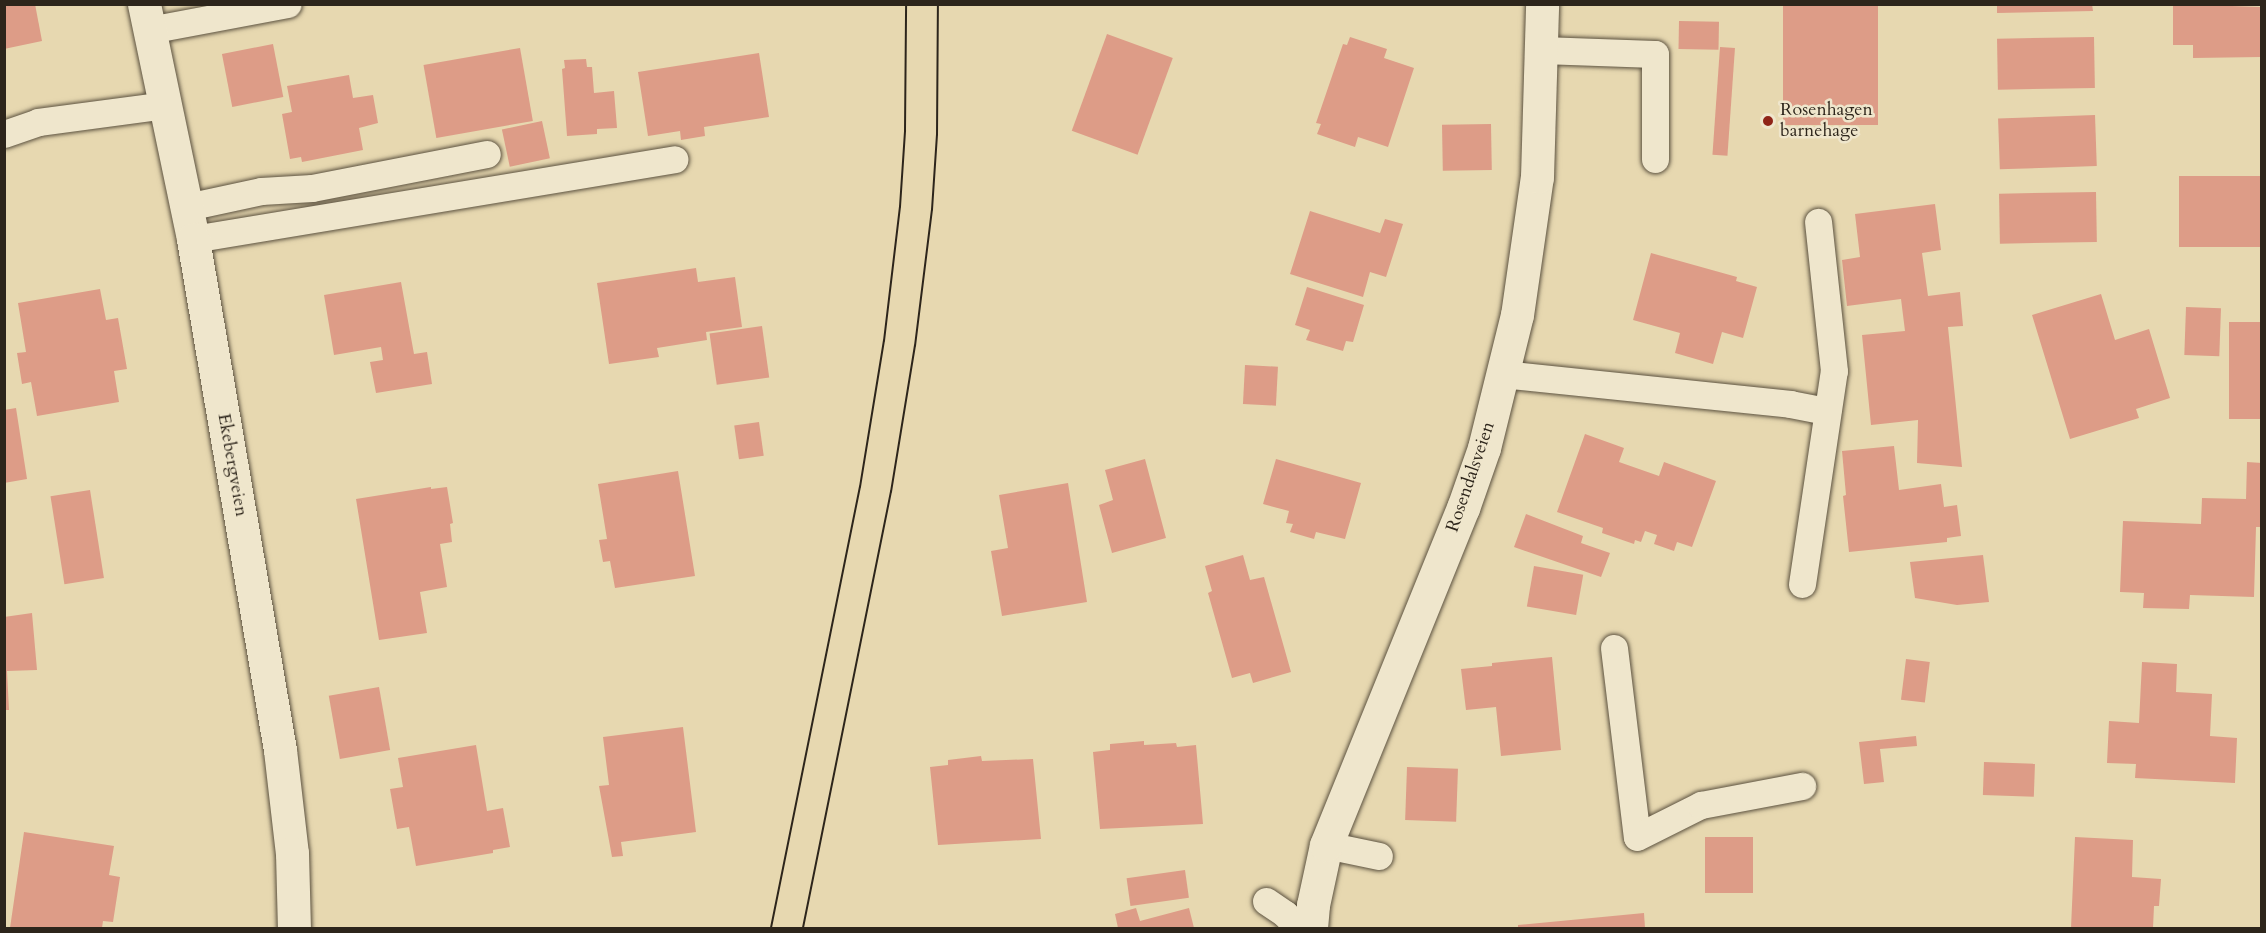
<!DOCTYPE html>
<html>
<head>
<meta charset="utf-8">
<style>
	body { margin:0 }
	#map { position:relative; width:2266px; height:933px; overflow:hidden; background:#e7d8b0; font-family:Cardo,serif }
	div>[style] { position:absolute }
	.building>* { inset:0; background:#dd9c87; transform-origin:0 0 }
	.roads { filter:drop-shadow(0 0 2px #5c5240) drop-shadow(0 0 2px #5c5240) }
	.lane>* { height:27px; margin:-13.5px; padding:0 13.5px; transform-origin:13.5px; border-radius:13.5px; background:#efe6cc }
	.street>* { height:33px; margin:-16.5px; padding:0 16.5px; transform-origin:16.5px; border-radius:16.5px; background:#efe6cc }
	.secondary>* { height:33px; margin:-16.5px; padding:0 16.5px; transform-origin:16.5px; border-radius:16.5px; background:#efe6cc }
	.tram>* { height:1.5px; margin:-0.75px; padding:0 0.75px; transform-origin:0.75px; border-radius:0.75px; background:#2d251b }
	.dots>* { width:16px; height:16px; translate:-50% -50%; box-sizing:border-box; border:3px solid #efe6cc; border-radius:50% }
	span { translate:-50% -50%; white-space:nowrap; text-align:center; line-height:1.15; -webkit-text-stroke:5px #efe6cc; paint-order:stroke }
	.poi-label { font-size:18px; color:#2d251b }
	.left { translate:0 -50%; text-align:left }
	.street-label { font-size:18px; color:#2d251b }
	.frame { position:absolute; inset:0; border:6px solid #2d251b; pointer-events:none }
</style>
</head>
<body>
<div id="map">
	<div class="building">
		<i style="clip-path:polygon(4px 4px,35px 4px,42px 41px,4px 49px)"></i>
		<i style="left:1783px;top:4px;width:95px;height:121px"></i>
		<i style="clip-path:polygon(1997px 4px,2092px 4px,2093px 11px,1997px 13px)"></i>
		<i style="clip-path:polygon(2173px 4px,2261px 7px,2261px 57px,2193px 58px,2193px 45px,2173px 45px)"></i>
		<i style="left:1679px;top:21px;width:40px;height:28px;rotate:1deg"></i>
		<i style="left:1107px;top:34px;width:70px;height:103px;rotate:20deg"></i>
		<i style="clip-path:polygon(1350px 37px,1387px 49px,1384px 58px,1414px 68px,1388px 147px,1358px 137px,1355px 147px,1317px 134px,1321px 124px,1316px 123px,1343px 44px,1347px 45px)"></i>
		<i style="left:2094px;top:37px;width:51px;height:97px;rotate:89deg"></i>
		<i style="left:273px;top:44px;width:54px;height:52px;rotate:79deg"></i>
		<i style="left:1720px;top:47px;width:15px;height:108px;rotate:4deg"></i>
		<i style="left:520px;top:48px;width:74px;height:98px;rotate:80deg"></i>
		<i style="clip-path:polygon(759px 53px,769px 117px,704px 127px,705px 136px,681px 140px,680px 131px,648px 136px,638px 72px)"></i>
		<i style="clip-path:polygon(586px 59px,587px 67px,592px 67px,594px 93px,614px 91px,617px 128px,597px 129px,597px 134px,567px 136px,562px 69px,565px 68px,564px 60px)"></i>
		<i style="clip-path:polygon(349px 75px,353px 98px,373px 95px,378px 123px,359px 128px,363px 150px,302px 162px,301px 157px,290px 159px,282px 114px,292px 112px,287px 86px)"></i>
		<i style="left:2095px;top:115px;width:51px;height:97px;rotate:88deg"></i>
		<i style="left:542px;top:121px;width:38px;height:41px;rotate:78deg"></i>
		<i style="left:1491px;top:124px;width:46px;height:49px;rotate:89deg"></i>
		<i style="left:2179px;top:176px;width:83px;height:71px"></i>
		<i style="left:2096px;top:192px;width:50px;height:97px;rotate:89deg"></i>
		<i style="clip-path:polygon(1935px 204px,1941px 250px,1922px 253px,1928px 296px,1960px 292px,1963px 326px,1948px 327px,1962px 467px,1917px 463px,1918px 420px,1871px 425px,1862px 335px,1905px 331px,1901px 299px,1847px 306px,1842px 260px,1860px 257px,1855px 214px)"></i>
		<i style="clip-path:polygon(1310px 211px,1380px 233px,1385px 219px,1403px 224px,1386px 277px,1370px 272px,1363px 297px,1290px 274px)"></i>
		<i style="clip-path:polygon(1651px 253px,1737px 277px,1736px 281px,1757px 287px,1743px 338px,1722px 332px,1713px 364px,1675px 353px,1680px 333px,1633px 320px)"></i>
		<i style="clip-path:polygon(696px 268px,698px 282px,735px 277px,742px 327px,706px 332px,707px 340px,657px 348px,659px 357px,609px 364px,597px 283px)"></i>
		<i style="clip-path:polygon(401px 282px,414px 354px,427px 352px,432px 384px,376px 393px,370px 362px,383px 360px,381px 347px,334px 355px,324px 295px)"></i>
		<i style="clip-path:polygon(1307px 287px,1364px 305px,1353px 342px,1346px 341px,1343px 351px,1306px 340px,1310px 330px,1295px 325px)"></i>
		<i style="clip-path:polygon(100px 289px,106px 320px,118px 318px,127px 369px,114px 371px,119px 402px,37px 416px,31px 382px,22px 384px,17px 353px,26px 352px,18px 303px)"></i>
		<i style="clip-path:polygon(2101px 294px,2115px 340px,2149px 329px,2170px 398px,2136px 409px,2139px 418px,2070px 439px,2032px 315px)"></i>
		<i style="left:2186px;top:307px;width:35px;height:48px;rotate:2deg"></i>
		<i style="left:2229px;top:322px;width:33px;height:97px"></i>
		<i style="left:762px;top:326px;width:52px;height:53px;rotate:82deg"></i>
		<i style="left:1245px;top:365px;width:33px;height:39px;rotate:3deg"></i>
		<i style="clip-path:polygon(16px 408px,27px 479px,4px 483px,4px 410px)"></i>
		<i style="left:759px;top:422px;width:34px;height:25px;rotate:82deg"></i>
		<i style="clip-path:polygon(1585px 434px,1624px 448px,1619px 462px,1659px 476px,1664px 462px,1716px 481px,1692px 547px,1677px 542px,1674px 551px,1654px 544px,1657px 535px,1645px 531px,1641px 542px,1635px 540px,1634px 544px,1602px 533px,1603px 528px,1557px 512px)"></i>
		<i style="clip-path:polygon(1894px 446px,1899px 490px,1941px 484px,1944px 507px,1957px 505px,1961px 536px,1947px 538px,1947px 542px,1849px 552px,1843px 496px,1846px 495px,1842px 451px)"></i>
		<i style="clip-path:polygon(1145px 459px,1166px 538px,1112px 553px,1099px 505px,1113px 500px,1105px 470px)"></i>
		<i style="clip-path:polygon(1276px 459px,1361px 483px,1345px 539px,1316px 532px,1314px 539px,1290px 532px,1293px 524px,1286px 523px,1289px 511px,1263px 504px)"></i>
		<i style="clip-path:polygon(2247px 462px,2262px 463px,2262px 527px,2256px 527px,2254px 597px,2190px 595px,2189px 609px,2143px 608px,2144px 593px,2120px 592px,2123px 521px,2201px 524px,2202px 498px,2246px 499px)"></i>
		<i style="clip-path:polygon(678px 471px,695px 576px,615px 588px,610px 561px,603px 562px,599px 540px,607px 539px,598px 484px)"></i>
		<i style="clip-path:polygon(1068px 483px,1087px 602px,1002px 616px,991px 551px,1008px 548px,999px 495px)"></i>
		<i style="clip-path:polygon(431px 487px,431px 489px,447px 487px,453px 523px,450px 524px,452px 542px,440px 544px,447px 587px,420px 592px,427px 633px,379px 640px,356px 499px)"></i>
		<i style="left:90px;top:490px;width:89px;height:40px;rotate:81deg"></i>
		<i style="clip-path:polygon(1526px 514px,1583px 536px,1581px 543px,1610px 553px,1601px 577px,1514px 547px)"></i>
		<i style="clip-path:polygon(1243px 555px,1250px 580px,1264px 577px,1291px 672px,1253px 683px,1250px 673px,1232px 678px,1208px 593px,1212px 591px,1205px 566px)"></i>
		<i style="clip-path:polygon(1983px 555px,1989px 602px,1957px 605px,1915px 598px,1910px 562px)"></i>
		<i style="left:1534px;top:566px;width:50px;height:41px;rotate:10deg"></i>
		<i style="clip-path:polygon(32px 613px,37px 670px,7px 671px,9px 710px,4px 710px,4px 617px)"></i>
		<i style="clip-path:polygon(1552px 657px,1561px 750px,1501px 756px,1496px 707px,1466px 710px,1461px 669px,1492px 666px,1492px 663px)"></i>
		<i style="left:1906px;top:659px;width:24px;height:41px;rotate:7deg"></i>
		<i style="clip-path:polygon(2142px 662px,2177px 664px,2176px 692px,2212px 694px,2210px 736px,2237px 738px,2235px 783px,2135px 778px,2136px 764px,2107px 763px,2109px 721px,2139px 723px)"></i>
		<i style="left:379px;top:687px;width:64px;height:51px;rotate:80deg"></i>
		<i style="clip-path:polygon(683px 727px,696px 832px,621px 842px,623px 856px,612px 857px,599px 786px,609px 785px,603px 737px)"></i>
		<i style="clip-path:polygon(1916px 736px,1917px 746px,1880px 749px,1884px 782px,1864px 784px,1859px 742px)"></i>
		<i style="clip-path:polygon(1144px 741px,1144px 745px,1176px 743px,1177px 747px,1196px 745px,1203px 824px,1100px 829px,1093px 752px,1110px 750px,1110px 744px)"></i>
		<i style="clip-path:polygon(476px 745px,487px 811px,503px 808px,510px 847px,493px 850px,493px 853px,416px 866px,409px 827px,397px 829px,390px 789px,403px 787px,398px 758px)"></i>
		<i style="clip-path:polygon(981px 756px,982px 761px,1033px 759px,1041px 839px,938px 845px,930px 767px,948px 765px,948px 760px)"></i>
		<i style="left:1984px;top:762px;width:51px;height:33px;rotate:2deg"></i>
		<i style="left:1407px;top:767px;width:51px;height:53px;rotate:2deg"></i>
		<i style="clip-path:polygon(24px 832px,114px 846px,109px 875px,120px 877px,113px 922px,103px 921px,102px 928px,10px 928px)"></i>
		<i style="left:1753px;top:837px;width:56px;height:48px;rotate:90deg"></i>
		<i style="clip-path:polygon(2075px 837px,2133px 840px,2132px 877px,2161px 879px,2159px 906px,2154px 906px,2153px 928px,2071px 928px)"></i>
		<i style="left:1185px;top:870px;width:28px;height:59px;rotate:82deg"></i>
		<i style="clip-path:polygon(1136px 908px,1140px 921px,1189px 908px,1194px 928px,1118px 928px,1115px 914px)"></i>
		<i style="clip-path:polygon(1644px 913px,1645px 928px,1518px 928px,1518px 925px)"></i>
	</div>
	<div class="roads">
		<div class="lane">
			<i style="left:149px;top:30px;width:141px;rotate:-10.6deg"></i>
			<i style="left:1541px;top:50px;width:114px;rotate:2deg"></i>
			<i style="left:1655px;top:54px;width:105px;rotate:90deg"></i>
			<i style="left:4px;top:134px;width:36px;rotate:-19deg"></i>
			<i style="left:38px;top:122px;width:128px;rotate:-7.6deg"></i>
			<i style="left:187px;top:207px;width:76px;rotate:-12.2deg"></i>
			<i style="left:261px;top:191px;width:51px;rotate:-3.4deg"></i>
			<i style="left:312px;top:188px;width:178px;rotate:-11deg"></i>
			<i style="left:193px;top:239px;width:488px;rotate:-9.4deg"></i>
			<i style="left:1502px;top:374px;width:290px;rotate:5.9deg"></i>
			<i style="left:1790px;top:404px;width:38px;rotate:11deg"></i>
			<i style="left:1802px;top:584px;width:215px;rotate:-81.5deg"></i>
			<i style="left:1834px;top:371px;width:150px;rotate:-96.1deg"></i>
			<i style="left:1614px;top:648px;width:190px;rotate:83.1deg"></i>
			<i style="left:1637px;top:837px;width:72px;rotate:-26.6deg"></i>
			<i style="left:1701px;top:805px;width:103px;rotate:-10.7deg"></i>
			<i style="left:1326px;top:845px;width:54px;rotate:11.7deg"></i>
			<i style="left:1266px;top:901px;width:23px;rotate:34deg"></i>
			<i style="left:1285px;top:914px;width:19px;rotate:47deg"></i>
		</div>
		<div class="street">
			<i style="left:1311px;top:928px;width:23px;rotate:-85deg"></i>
			<i style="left:1313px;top:905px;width:61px;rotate:-77.8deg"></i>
			<i style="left:1326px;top:845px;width:364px;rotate:-67.9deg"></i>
			<i style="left:1463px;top:508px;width:64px;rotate:-70.7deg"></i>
			<i style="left:1484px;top:448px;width:137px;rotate:-76.1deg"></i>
			<i style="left:1517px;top:315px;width:139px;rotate:-81.8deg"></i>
			<i style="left:1537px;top:177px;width:173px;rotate:-88.3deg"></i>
		</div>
		<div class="secondary">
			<i style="left:144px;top:4px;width:240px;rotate:78.2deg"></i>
			<i style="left:193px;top:239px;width:518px;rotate:80.34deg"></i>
			<i style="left:280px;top:750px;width:104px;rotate:83.4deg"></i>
			<i style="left:292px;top:853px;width:75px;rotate:88.5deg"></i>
		</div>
	</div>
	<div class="tram">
		<i style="left:771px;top:928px;width:450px;rotate:-78.6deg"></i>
		<i style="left:860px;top:487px;width:148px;rotate:-80.7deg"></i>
		<i style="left:884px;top:341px;width:135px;rotate:-83.2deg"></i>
		<i style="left:900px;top:207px;width:76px;rotate:-86.2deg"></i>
		<i style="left:905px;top:131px;width:127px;rotate:-89.5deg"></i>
		<i style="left:803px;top:928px;width:445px;rotate:-78.6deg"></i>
		<i style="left:891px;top:492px;width:148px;rotate:-80.7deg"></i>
		<i style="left:915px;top:346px;width:137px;rotate:-82.9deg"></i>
		<i style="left:932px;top:210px;width:75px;rotate:-86.2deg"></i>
		<i style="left:937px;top:135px;width:131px;rotate:-89.6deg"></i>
	</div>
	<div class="dots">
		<i style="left:1768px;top:121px;background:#8f2418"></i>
	</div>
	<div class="poi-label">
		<span class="left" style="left:1780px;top:121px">Rosenhagen<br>barnehage</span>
	</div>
	<div class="street-label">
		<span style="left:232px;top:465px;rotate:80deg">Ekebergveien</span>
		<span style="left:1471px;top:477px;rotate:-71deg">Rosendalsveien</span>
	</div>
	<div class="frame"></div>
</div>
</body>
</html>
